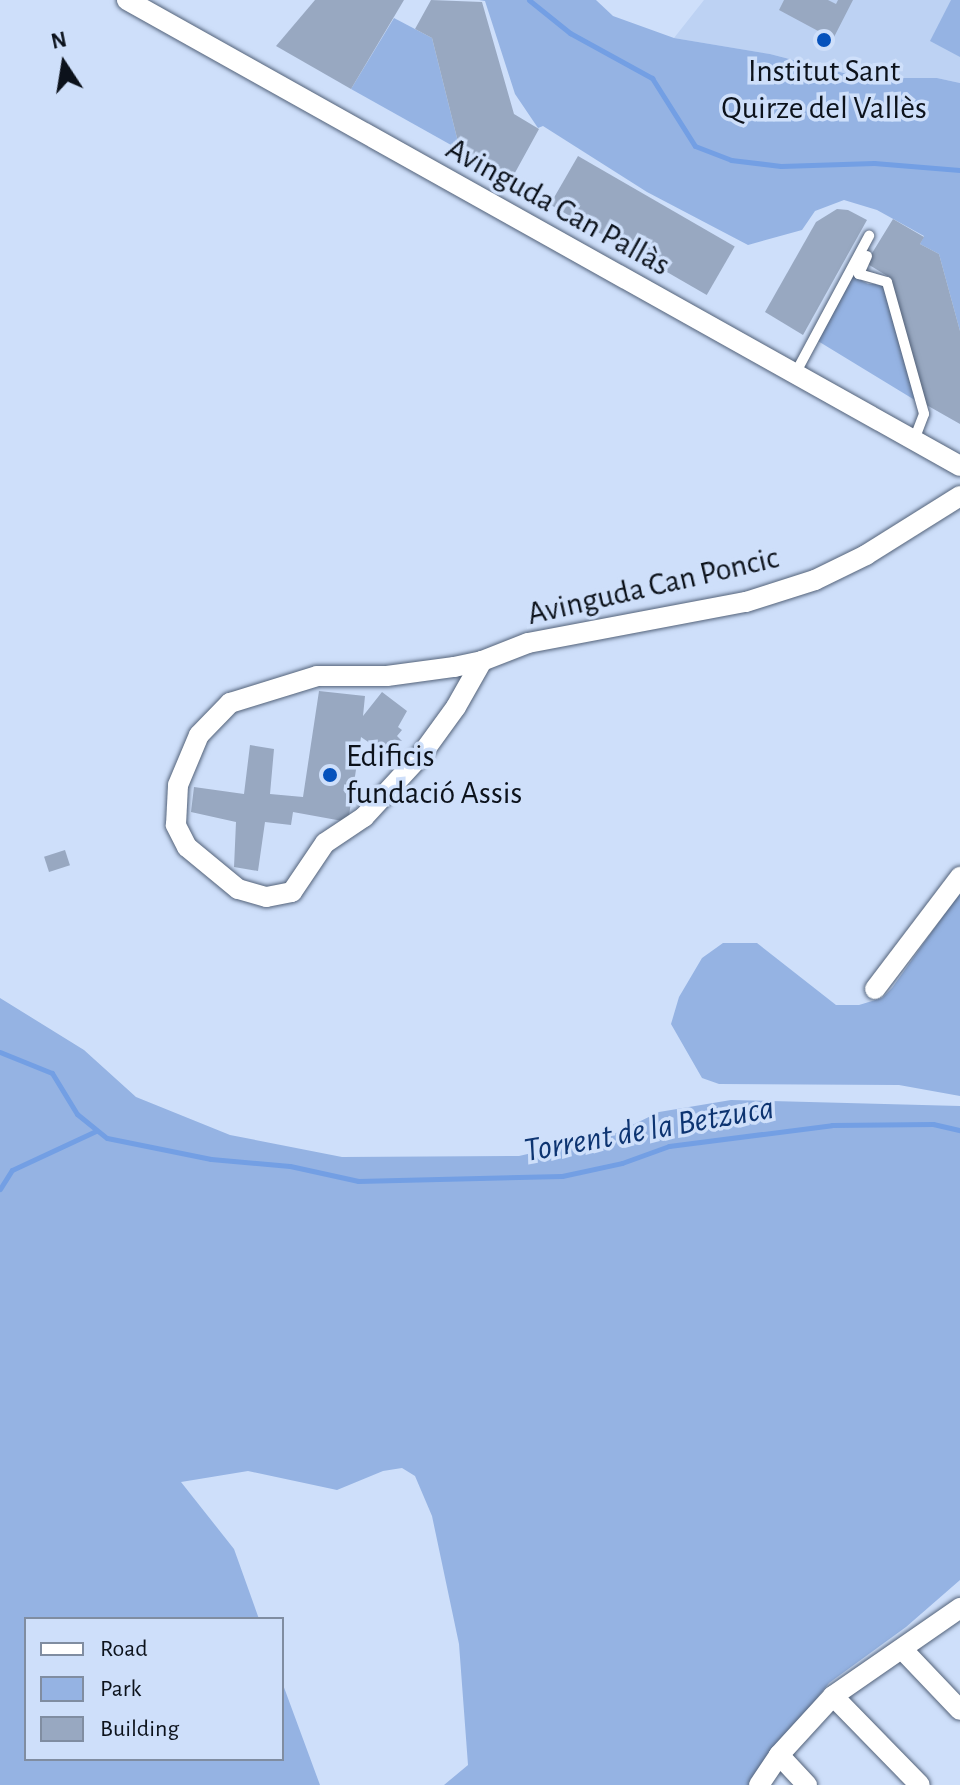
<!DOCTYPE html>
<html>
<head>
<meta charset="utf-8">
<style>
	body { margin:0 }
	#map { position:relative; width:960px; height:1785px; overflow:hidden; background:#cedffa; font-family:"Alegreya Sans",sans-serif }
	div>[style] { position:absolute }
	.built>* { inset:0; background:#bdd2f3 }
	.green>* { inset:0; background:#95b3e3 }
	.stream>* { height:5px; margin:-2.5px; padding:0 2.5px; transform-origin:2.5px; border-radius:2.5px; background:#739fe4 }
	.building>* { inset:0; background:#98a8c1; transform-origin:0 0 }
	.roads { filter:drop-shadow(0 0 2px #536279) drop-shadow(0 0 2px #536279) }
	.service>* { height:10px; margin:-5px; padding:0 5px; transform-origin:5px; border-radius:5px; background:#fff }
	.minor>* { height:20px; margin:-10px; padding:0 10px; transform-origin:10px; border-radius:10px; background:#fff }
	.dots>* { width:22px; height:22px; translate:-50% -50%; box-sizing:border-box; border:4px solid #cedffa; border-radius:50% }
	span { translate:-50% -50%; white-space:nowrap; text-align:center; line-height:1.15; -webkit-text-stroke:7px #cedffa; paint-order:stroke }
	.poi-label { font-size:32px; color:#0c121b }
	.left { translate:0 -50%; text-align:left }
	.street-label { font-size:32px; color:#0c121b }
	.water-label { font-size:34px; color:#0d3471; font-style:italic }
	.legend { position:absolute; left:24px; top:1617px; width:260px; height:144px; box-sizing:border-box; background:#cedffa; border:2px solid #808da1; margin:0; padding:10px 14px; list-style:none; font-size:24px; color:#0c121b }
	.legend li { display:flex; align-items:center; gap:16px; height:40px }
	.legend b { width:40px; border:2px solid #808da1 }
	.north { position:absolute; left:24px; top:24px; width:80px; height:80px; -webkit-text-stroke:6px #cedffa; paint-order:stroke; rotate:348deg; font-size:22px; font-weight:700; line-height:32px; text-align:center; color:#0c121b }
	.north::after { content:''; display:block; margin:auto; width:28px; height:36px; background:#0c121b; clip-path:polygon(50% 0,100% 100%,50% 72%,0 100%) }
</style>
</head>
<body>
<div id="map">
	<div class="built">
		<i style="clip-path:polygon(704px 0,960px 0,960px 83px,937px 78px,863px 78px,770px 54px,674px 38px)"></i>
	</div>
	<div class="green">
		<i style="clip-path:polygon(479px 0,596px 0,613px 16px,674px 38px,770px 54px,863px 78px,937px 78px,960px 83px,960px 331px,939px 254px,920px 244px,924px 236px,877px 210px,844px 200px,815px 211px,802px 230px,748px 245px,647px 192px,543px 126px,538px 128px,515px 94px,485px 1px)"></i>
		<i style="clip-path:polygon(951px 0,960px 0,960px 57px,930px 41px)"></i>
		<i style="clip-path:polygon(394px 18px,432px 38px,460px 150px,351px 89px)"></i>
		<i style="clip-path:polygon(852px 275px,868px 284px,886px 284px,918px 402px,813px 338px)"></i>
		<i style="clip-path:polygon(960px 892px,960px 1096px,899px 1085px,719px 1084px,702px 1078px,671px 1024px,679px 997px,702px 958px,723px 943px,757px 943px,836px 1005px,859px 1005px,882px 998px,892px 988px)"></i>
		<i style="clip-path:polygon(0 998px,84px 1050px,136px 1097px,230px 1135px,342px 1157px,519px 1156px,614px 1134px,659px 1112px,731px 1100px,960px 1106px,960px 1580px,906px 1627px,829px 1683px,748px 1785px,444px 1785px,468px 1765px,459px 1644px,432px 1516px,415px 1476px,402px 1468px,383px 1471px,337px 1490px,248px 1471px,181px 1482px,234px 1549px,259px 1619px,26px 1619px,26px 1759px,282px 1759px,282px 1682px,320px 1785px,0 1785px)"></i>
	</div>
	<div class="stream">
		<i style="left:529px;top:0;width:53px;rotate:38.8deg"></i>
		<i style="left:570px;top:33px;width:94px;rotate:28.8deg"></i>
		<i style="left:652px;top:78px;width:80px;rotate:57.7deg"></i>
		<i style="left:695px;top:146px;width:39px;rotate:21deg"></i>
		<i style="left:731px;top:160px;width:50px;rotate:6.8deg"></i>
		<i style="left:781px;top:166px;width:93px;rotate:-1.8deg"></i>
		<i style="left:874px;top:163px;width:86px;rotate:4.7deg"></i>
		<i style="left:0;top:1052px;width:56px;rotate:22deg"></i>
		<i style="left:52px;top:1073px;width:48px;rotate:58.6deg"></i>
		<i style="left:77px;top:1114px;width:38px;rotate:39deg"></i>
		<i style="left:107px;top:1138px;width:106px;rotate:11.4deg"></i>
		<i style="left:211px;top:1159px;width:79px;rotate:5.1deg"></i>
		<i style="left:290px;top:1166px;width:70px;rotate:12.4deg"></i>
		<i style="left:358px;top:1181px;width:204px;rotate:-1.4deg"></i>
		<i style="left:562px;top:1176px;width:61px;rotate:-12.2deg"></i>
		<i style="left:622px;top:1163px;width:50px;rotate:-19.9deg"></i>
		<i style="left:669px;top:1146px;width:164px;rotate:-7.3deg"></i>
		<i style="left:832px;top:1125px;width:101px;rotate:-0.6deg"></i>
		<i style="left:933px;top:1124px;width:28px;rotate:13deg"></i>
		<i style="left:0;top:1189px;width:22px;rotate:-58deg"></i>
		<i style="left:12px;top:1170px;width:93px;rotate:-24.9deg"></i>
	</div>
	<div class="building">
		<i style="clip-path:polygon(315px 0,404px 0,351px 89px,276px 46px)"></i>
		<i style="clip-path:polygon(431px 0,482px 2px,514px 114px,539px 129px,511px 180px,460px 150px,432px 38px,415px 29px)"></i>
		<i style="clip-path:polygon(784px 0,828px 0,836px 4px,838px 0,853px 0,833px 39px,779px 10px)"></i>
		<i style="left:578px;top:156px;width:181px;height:56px;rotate:30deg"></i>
		<i style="clip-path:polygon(837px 209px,848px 210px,867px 220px,803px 335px,765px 312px,816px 222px)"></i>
		<i style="clip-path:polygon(893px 219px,924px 237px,920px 244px,939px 254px,960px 331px,960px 424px,923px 403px,889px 277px,866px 263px)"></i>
		<i style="clip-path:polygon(319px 691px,365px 696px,363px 716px,382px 692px,407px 711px,398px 727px,402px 730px,397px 736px,402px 741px,390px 757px,361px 737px,348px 822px,293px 812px,291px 825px,265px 822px,258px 871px,234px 867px,236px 822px,191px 812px,194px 787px,244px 794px,250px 745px,274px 749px,270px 794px,303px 797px)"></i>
		<i style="left:65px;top:850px;width:16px;height:22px;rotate:72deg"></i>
	</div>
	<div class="roads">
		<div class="service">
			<i style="left:867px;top:256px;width:20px;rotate:114deg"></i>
			<i style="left:859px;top:274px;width:29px;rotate:16deg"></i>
			<i style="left:887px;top:282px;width:137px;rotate:74.3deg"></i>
			<i style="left:924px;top:414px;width:28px;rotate:111deg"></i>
			<i style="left:795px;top:374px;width:157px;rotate:-61.8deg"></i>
		</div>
		<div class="minor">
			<i style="left:127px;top:0;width:954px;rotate:29.22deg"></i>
			<i style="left:482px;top:661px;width:53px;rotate:119.5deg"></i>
			<i style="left:456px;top:707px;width:58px;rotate:125.9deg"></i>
			<i style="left:422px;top:754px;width:86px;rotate:132.6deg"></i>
			<i style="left:364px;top:817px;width:47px;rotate:146.3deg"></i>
			<i style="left:325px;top:843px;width:59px;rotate:124deg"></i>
			<i style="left:292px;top:892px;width:26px;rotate:169deg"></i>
			<i style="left:266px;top:897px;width:29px;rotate:-164deg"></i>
			<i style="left:238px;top:889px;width:66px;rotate:-140.5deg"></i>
			<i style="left:187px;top:847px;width:25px;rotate:-117deg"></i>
			<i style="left:176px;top:825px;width:40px;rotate:-87.1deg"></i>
			<i style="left:178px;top:785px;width:54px;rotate:-67.2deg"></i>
			<i style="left:199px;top:735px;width:45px;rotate:-45.9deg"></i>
			<i style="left:230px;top:703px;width:91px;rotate:-17.2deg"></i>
			<i style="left:317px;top:676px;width:70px"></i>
			<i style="left:387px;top:676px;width:68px;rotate:-7.7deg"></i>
			<i style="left:454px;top:667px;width:29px;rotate:-12deg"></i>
			<i style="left:482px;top:661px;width:49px;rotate:-21.4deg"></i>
			<i style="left:528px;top:643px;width:222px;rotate:-10.7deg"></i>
			<i style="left:746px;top:602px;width:72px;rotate:-17.7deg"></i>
			<i style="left:815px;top:580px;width:57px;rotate:-26.1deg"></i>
			<i style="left:866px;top:555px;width:111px;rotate:-32.1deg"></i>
			<i style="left:875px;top:989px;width:141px;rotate:-52.8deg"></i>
			<i style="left:902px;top:1649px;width:84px;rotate:46.4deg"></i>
			<i style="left:833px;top:1696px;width:124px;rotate:45.7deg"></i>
			<i style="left:779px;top:1755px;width:41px;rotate:47deg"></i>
			<i style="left:759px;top:1785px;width:36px;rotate:-56deg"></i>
			<i style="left:779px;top:1755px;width:80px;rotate:-47.5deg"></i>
			<i style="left:833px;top:1696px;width:155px;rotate:-34.7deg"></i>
		</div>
	</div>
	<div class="dots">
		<i style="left:824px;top:40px;background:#0652bc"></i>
		<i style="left:330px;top:775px;background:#0652bc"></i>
	</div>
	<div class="poi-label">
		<span style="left:824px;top:90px">Institut Sant<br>Quirze del Vallès</span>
		<span class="left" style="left:346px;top:775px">Edificis<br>fundació Assis</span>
	</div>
	<div class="street-label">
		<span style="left:558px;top:207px;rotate:29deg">Avinguda Can Pallàs</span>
		<span style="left:653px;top:586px;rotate:-13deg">Avinguda Can Poncic</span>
	</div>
	<div class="water-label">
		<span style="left:649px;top:1130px;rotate:-10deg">Torrent de la Betzuca</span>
	</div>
	<ul class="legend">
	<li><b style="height:10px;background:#fff"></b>Road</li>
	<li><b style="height:22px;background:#95b3e3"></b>Park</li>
	<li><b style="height:22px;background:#98a8c1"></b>Building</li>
	</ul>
	<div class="north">N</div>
</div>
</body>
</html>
